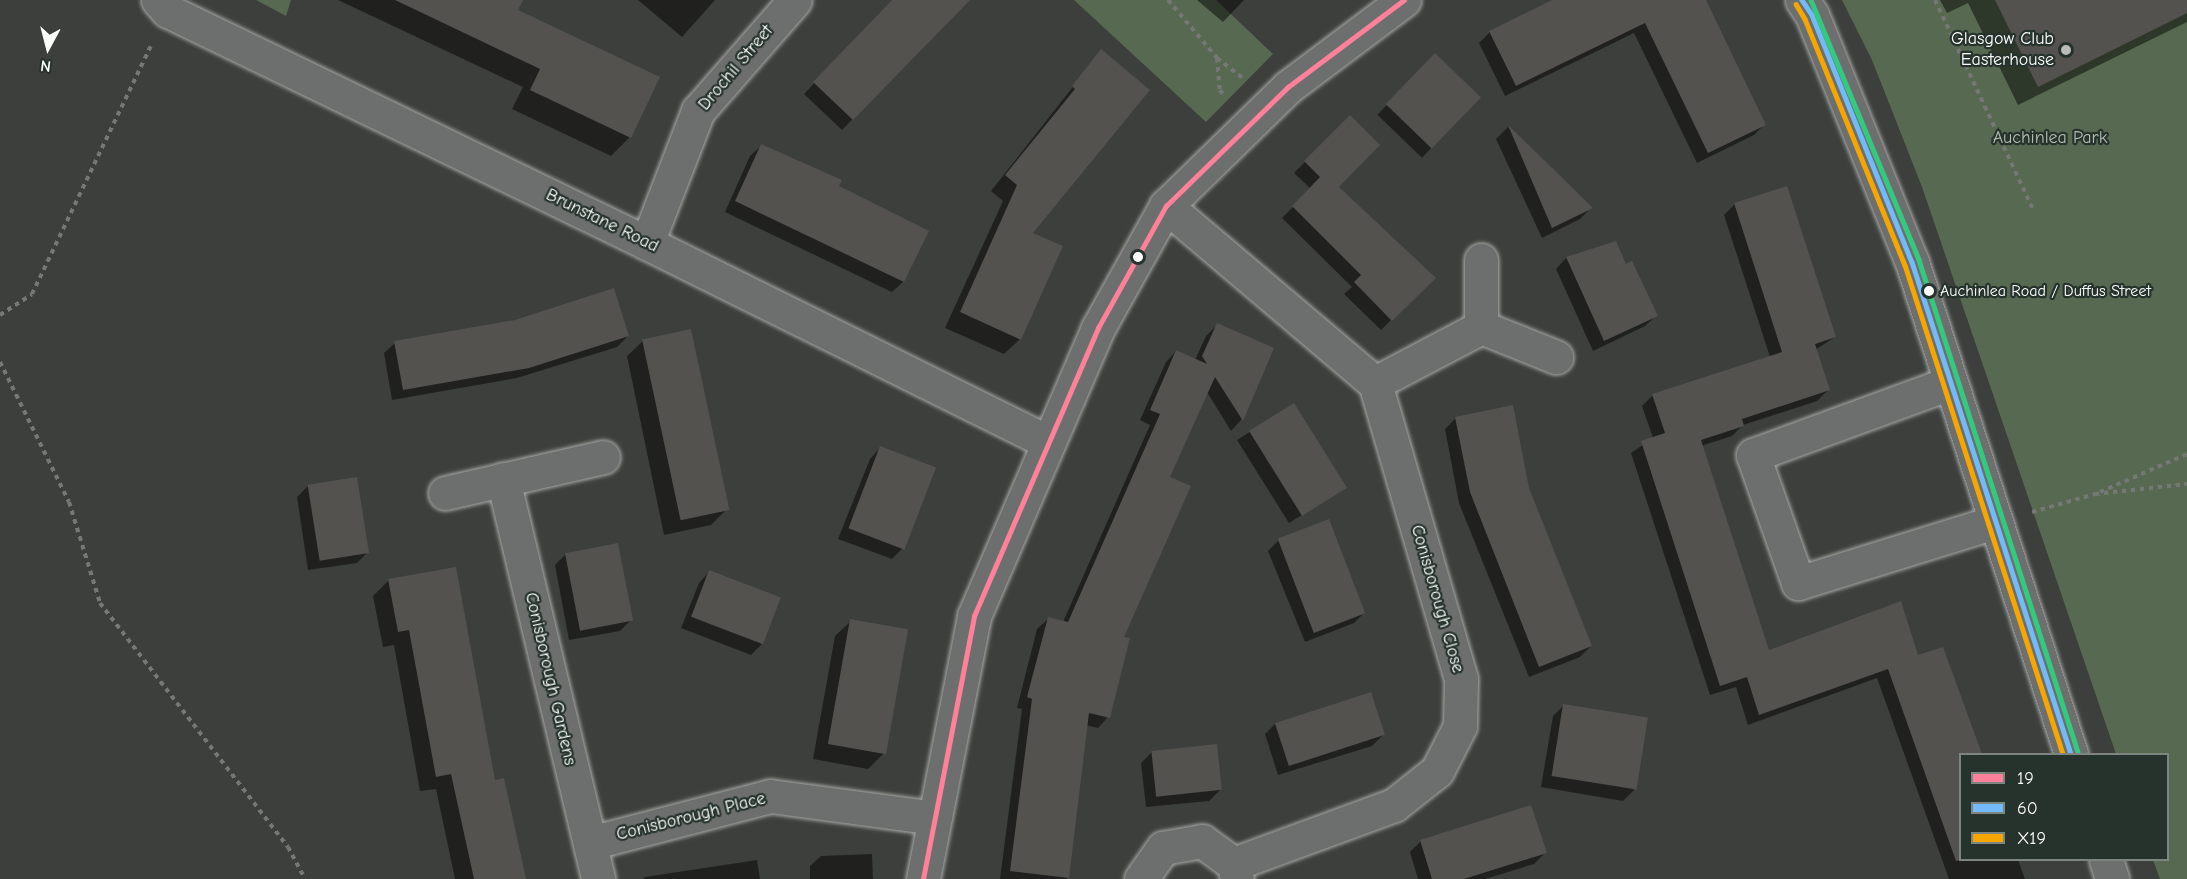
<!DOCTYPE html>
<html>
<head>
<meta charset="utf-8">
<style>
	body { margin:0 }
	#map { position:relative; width:2187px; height:879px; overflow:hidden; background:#3c3f3b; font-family:"Comic Neue",sans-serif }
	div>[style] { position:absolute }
	.green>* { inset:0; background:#576950 }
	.shadow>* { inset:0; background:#0007; transform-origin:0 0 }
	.building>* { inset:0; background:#53524f; transform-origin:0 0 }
	.path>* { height:4px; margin-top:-2px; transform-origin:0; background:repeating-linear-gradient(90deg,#767876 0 4.5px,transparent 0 9px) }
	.roads { filter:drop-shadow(0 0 2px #a7a9a7) drop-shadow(0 0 2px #a7a9a7) }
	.minor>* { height:33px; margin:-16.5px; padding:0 16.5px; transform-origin:16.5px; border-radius:16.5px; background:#6c6f6d }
	.bus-1>* { height:4.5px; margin:-2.25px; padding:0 2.25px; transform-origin:2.25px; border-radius:2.25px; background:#ff8098 }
	.bus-2>* { height:4.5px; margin:-2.25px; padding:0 2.25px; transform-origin:2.25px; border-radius:2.25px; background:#73baf8 }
	.bus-3>* { height:4.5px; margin:-2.25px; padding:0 2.25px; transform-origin:2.25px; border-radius:2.25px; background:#f7a600 }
	.bus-4>* { height:4.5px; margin:-2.25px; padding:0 2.25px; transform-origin:2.25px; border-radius:2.25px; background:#33ca7d }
	.dots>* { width:16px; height:16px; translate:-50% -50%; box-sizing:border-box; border:3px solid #26332d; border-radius:50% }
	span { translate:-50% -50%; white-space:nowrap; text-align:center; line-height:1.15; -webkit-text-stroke:4.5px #26332d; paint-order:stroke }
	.bus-label { font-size:16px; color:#fff }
	.left { translate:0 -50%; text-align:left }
	.poi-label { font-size:18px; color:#fff }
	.right { translate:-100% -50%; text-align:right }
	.street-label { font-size:18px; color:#fff }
	.park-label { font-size:18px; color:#b5beb2 }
	.legend { position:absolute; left:1959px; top:753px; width:210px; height:108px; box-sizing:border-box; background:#26332d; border:2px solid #7d8581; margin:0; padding:8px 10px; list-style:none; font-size:18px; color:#fff }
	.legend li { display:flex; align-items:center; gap:12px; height:30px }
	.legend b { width:30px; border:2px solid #7d8581 }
	.north { position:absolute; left:18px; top:18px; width:60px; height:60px; -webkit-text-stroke:4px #26332d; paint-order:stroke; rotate:187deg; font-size:16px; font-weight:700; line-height:24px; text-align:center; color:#fff }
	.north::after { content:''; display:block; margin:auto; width:21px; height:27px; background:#fff; clip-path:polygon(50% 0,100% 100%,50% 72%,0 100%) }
</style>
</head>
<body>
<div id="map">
	<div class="green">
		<i style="clip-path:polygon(256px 0,291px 0,286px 16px)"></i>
		<i style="clip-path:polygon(1074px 0,1216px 0,1273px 54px,1206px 122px)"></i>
		<i style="clip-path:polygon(1842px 0,2187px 0,2187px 879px,2160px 879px,2153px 860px,2168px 860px,2168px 754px,2116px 754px,1922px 187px,1872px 60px)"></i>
	</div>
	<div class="shadow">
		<i style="clip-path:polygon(338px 0,521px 0,516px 11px,658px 78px,629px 138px,611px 156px,512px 109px,523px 87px)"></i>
		<i style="clip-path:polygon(638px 0,715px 0,682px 37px)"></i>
		<i style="clip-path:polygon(893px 0,968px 0,842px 130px,804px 94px)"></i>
		<i style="clip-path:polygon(1197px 0,1244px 0,1223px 22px)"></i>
		<i style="clip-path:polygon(1556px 0,1704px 0,1765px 124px,1754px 135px,1697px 163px,1634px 33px,1505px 96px,1479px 43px,1490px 32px)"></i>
		<i style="clip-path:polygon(1940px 0,2187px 0,2187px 22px,2018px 105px,1968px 3px,1947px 13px)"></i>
		<i style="clip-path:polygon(1101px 51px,1030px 233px,1020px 339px,1004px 354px,945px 328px,1003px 201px,991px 191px)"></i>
		<i style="left:1435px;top:55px;width:62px;height:83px;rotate:44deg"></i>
		<i style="clip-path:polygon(1350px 117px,1337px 187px,1433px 278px,1381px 330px,1344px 294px,1352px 287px,1282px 218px,1311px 189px,1294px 173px)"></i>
		<i style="clip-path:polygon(1508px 127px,1591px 208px,1580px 219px,1542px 238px,1496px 139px)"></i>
		<i style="clip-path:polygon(761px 146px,927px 232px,903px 282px,892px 292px,725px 212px,750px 156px)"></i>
		<i style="clip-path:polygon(1735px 204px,1835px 337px,1815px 350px,1828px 390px,1817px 401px,1743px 425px,1732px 436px,1701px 446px,1768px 651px,1917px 657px,1942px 648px,1980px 754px,1960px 754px,1960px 860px,2018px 860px,2025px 879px,1949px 879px,1877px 678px,1748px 725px,1736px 687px,1710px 695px,1631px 453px,1653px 438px,1642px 406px,1653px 395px,1770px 357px,1724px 215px)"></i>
		<i style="clip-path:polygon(1566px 258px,1626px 266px,1656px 316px,1645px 326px,1593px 351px,1556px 269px)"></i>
		<i style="clip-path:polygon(1217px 325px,1272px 349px,1241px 420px,1231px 431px,1207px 392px,1168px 478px,1122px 638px,1108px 717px,1098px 728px,1086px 725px,1067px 879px,1000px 879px,1022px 709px,1017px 708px,1037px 629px,1048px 619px,1063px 622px,1150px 425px,1140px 420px,1166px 362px,1176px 351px,1195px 360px,1206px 336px)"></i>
		<i style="clip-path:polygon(628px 336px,617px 347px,517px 378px,392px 400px,384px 353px,395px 343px)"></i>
		<i style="clip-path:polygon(643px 341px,727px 509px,711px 525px,664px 535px,627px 356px)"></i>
		<i style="left:1293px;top:405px;width:98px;height:66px;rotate:58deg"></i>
		<i style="clip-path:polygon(1456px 418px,1591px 646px,1580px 657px,1529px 677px,1459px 503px,1445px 429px)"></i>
		<i style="clip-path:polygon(880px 448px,903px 548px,892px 559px,838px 539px,870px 459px)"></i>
		<i style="clip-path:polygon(308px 486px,368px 552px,357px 563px,308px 570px,297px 497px)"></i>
		<i style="clip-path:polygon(1279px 540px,1365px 612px,1354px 623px,1305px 642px,1268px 551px)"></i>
		<i style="clip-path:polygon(566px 554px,631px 620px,620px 631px,569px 640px,555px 565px)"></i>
		<i style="clip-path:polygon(709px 572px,762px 644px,751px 655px,681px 628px,699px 583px)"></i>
		<i style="clip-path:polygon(389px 580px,494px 782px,524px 879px,455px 879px,436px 789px,420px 791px,394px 645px,383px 647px,373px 596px)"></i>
		<i style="clip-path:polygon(851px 621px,884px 753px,868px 769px,813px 759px,835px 636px)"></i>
		<i style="clip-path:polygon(1564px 705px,1634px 790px,1623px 801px,1541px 787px,1553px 716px)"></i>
		<i style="clip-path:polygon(1276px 723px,1383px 735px,1372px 746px,1278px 775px,1265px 734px)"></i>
		<i style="clip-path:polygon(1152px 752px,1220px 790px,1209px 801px,1146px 807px,1141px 763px)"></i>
		<i style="clip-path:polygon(1421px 841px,1545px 853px,1534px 864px,1485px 879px,1418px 879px,1410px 852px)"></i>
		<i style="clip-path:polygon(872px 854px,873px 879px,810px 879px,810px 866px,821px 856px)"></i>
		<i style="clip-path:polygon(757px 860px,760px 879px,643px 879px,645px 877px)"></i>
	</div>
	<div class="building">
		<i style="clip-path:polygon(395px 0,523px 0,518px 10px,660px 77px,631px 138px,530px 90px,540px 69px)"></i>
		<i style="clip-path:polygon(892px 0,970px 0,853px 120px,813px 82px)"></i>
		<i style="clip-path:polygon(1552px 0,1706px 0,1766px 125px,1708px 153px,1645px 23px,1516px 86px,1489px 31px)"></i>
		<i style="clip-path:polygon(1995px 0,2187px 0,2187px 13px,2038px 87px)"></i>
		<i style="clip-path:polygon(1101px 49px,1150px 90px,1033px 233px,1063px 246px,1021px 340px,960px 312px,1017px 185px,1005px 175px,1075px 89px,1072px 86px)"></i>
		<i style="left:1435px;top:53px;width:64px;height:71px;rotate:44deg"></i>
		<i style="clip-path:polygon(1350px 115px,1380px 145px,1339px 187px,1436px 278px,1392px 321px,1354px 282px,1361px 275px,1292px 206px,1320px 177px,1304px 161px)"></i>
		<i style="clip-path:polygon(1508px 125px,1593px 208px,1552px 228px)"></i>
		<i style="clip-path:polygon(761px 144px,842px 180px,839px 186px,929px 231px,904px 282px,735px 201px)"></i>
		<i style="clip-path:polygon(1787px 186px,1836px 337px,1815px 344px,1830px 390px,1742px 419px,1744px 426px,1701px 440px,1769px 650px,1901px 601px,1918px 655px,1943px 647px,1982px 754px,1960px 754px,1960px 860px,1956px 861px,1888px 669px,1759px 715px,1747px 677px,1720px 686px,1641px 441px,1665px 433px,1652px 394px,1782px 352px,1734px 203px)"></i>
		<i style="clip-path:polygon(1616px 241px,1626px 264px,1632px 261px,1658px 316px,1604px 341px,1566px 257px)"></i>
		<i style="clip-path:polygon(614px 288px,629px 336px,529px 368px,403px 390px,394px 341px,515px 320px)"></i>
		<i style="clip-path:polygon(1217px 323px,1274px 348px,1243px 421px,1215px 377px,1170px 477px,1191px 486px,1124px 637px,1130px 638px,1110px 718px,1089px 713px,1069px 878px,1010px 871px,1032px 699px,1027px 697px,1048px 617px,1068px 622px,1160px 414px,1150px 410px,1176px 350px,1207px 364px,1202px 356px)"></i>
		<i style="left:691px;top:329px;width:185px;height:50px;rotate:78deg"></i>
		<i style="left:1294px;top:403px;width:100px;height:53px;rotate:58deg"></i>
		<i style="clip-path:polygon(1513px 405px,1529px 488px,1592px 646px,1539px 667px,1470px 492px,1455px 417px)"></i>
		<i style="left:880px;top:446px;width:60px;height:88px;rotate:21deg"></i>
		<i style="left:357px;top:477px;width:77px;height:50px;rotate:81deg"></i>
		<i style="left:1329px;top:519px;width:101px;height:55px;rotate:69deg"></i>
		<i style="left:618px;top:543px;width:79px;height:54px;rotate:79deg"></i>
		<i style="clip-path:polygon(456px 567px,495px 780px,504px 778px,526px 879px,474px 879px,451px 774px,436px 777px,409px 630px,398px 632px,388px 579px)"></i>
		<i style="left:709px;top:570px;width:77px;height:50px;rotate:21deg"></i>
		<i style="left:850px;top:619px;width:59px;height:127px;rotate:10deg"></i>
		<i style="left:1371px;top:692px;width:45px;height:101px;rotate:72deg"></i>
		<i style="left:1563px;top:704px;width:86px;height:73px;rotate:9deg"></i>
		<i style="left:1217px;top:744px;width:46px;height:66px;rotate:84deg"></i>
		<i style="clip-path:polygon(1531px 805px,1547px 853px,1464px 879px,1432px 879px,1420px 840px)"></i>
	</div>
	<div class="path">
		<i style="left:1168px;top:0;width:76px;rotate:49.8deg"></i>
		<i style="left:1217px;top:58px;width:32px;rotate:85deg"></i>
		<i style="left:1220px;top:90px;width:9px;rotate:58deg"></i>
		<i style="left:1935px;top:0;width:233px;rotate:64.9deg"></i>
		<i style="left:1217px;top:58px;width:34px;rotate:38deg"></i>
		<i style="left:0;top:315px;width:38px;rotate:-33deg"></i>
		<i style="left:32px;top:294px;width:277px;rotate:-64.4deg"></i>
		<i style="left:0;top:362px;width:156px;rotate:63.8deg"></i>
		<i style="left:69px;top:502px;width:106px;rotate:72.9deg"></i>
		<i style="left:100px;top:603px;width:308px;rotate:52.4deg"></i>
		<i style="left:288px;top:847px;width:36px;rotate:62deg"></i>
		<i style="left:2100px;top:492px;width:95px;rotate:-23.6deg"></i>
		<i style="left:2032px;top:512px;width:66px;rotate:-15.9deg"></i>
		<i style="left:2095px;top:494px;width:93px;rotate:-6.2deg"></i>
	</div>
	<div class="roads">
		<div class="minor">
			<i style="left:158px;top:0;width:15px;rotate:48deg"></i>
			<i style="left:168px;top:11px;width:532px;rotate:25.84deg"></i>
			<i style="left:647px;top:243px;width:448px;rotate:26.4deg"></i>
			<i style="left:1802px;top:0;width:18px;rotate:56deg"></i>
			<i style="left:1812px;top:15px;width:266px;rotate:68deg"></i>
			<i style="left:1912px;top:262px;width:517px;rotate:72.09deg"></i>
			<i style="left:1166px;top:206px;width:274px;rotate:40.3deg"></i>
			<i style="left:1375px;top:383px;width:308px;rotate:73.8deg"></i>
			<i style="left:1461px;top:679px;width:47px;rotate:91.2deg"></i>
			<i style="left:1460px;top:726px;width:51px;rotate:117.1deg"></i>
			<i style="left:1437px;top:771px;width:55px;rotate:141.7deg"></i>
			<i style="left:1394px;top:805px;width:171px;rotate:159.8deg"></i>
			<i style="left:647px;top:243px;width:142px;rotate:-68.9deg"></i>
			<i style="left:698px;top:111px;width:147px;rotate:-48.9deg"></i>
			<i style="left:1481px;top:260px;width:67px;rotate:90deg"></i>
			<i style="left:1481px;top:327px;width:81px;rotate:21.8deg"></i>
			<i style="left:1375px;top:383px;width:120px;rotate:-27.8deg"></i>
			<i style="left:1950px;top:383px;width:210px;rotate:159.9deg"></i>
			<i style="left:1753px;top:455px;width:136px;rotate:70.6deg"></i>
			<i style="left:1798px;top:583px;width:206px;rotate:-17.2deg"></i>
			<i style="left:503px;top:479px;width:411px;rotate:76.6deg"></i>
			<i style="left:445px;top:493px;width:162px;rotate:-12.8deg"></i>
			<i style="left:590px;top:843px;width:186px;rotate:-14.6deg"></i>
			<i style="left:770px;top:796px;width:166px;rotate:7.6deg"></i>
			<i style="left:2106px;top:860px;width:20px;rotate:72deg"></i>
			<i style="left:923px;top:879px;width:268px;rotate:-79deg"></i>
			<i style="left:974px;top:616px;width:314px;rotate:-66.7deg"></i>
			<i style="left:1098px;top:328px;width:140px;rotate:-60.9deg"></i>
			<i style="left:1166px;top:206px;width:170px;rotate:-44.3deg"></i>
			<i style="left:1288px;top:87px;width:145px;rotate:-36.9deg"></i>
			<i style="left:1141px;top:879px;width:38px;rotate:-55deg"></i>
			<i style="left:1163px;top:848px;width:40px;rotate:-10deg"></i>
			<i style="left:1202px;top:841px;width:39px;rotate:36deg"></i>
			<i style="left:1234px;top:864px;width:15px;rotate:79deg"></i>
		</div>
	</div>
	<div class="bus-1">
		<i style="left:923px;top:879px;width:268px;rotate:-79deg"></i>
		<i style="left:974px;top:616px;width:314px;rotate:-66.7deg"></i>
		<i style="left:1098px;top:328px;width:140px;rotate:-60.9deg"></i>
		<i style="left:1166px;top:206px;width:170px;rotate:-44.3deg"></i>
		<i style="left:1288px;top:87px;width:145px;rotate:-36.9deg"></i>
	</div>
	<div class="bus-2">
		<i style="left:1802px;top:0;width:18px;rotate:56deg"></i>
		<i style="left:1812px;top:15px;width:266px;rotate:68deg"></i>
		<i style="left:1912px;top:262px;width:517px;rotate:72.09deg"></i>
	</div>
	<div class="bus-3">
		<i style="left:1796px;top:4px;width:17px;rotate:59deg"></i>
		<i style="left:1805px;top:19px;width:266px;rotate:67.9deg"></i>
		<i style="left:1905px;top:265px;width:514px;rotate:72.09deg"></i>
	</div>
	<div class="bus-4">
		<i style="left:1811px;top:0;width:282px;rotate:67.4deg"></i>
		<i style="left:1919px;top:260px;width:517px;rotate:72.09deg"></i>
	</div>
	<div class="dots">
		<i style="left:2066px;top:50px;background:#bbbcba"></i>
		<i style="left:1138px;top:257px;background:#fff"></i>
		<i style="left:1929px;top:291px;background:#fff"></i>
	</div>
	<div class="bus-label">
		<span class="left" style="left:1940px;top:291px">Auchinlea Road / Duffus Street</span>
	</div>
	<div class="poi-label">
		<span class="right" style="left:2054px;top:50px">Glasgow Club<br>Easterhouse</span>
	</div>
	<div class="street-label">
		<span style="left:736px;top:68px;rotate:-50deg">Drochil Street</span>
		<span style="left:602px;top:221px;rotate:26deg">Brunstane Road</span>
		<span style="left:1437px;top:599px;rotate:74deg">Conisborough Close</span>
		<span style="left:550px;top:679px;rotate:77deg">Conisborough Gardens</span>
		<span style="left:691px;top:817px;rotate:-14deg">Conisborough Place</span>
	</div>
	<div class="park-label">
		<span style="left:2050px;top:138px">Auchinlea Park</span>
	</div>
	<ul class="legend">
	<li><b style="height:8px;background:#ff8098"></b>19</li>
	<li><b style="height:8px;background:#73baf8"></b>60</li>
	<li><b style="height:8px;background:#f7a600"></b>X19</li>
	</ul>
	<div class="north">N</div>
</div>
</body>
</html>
